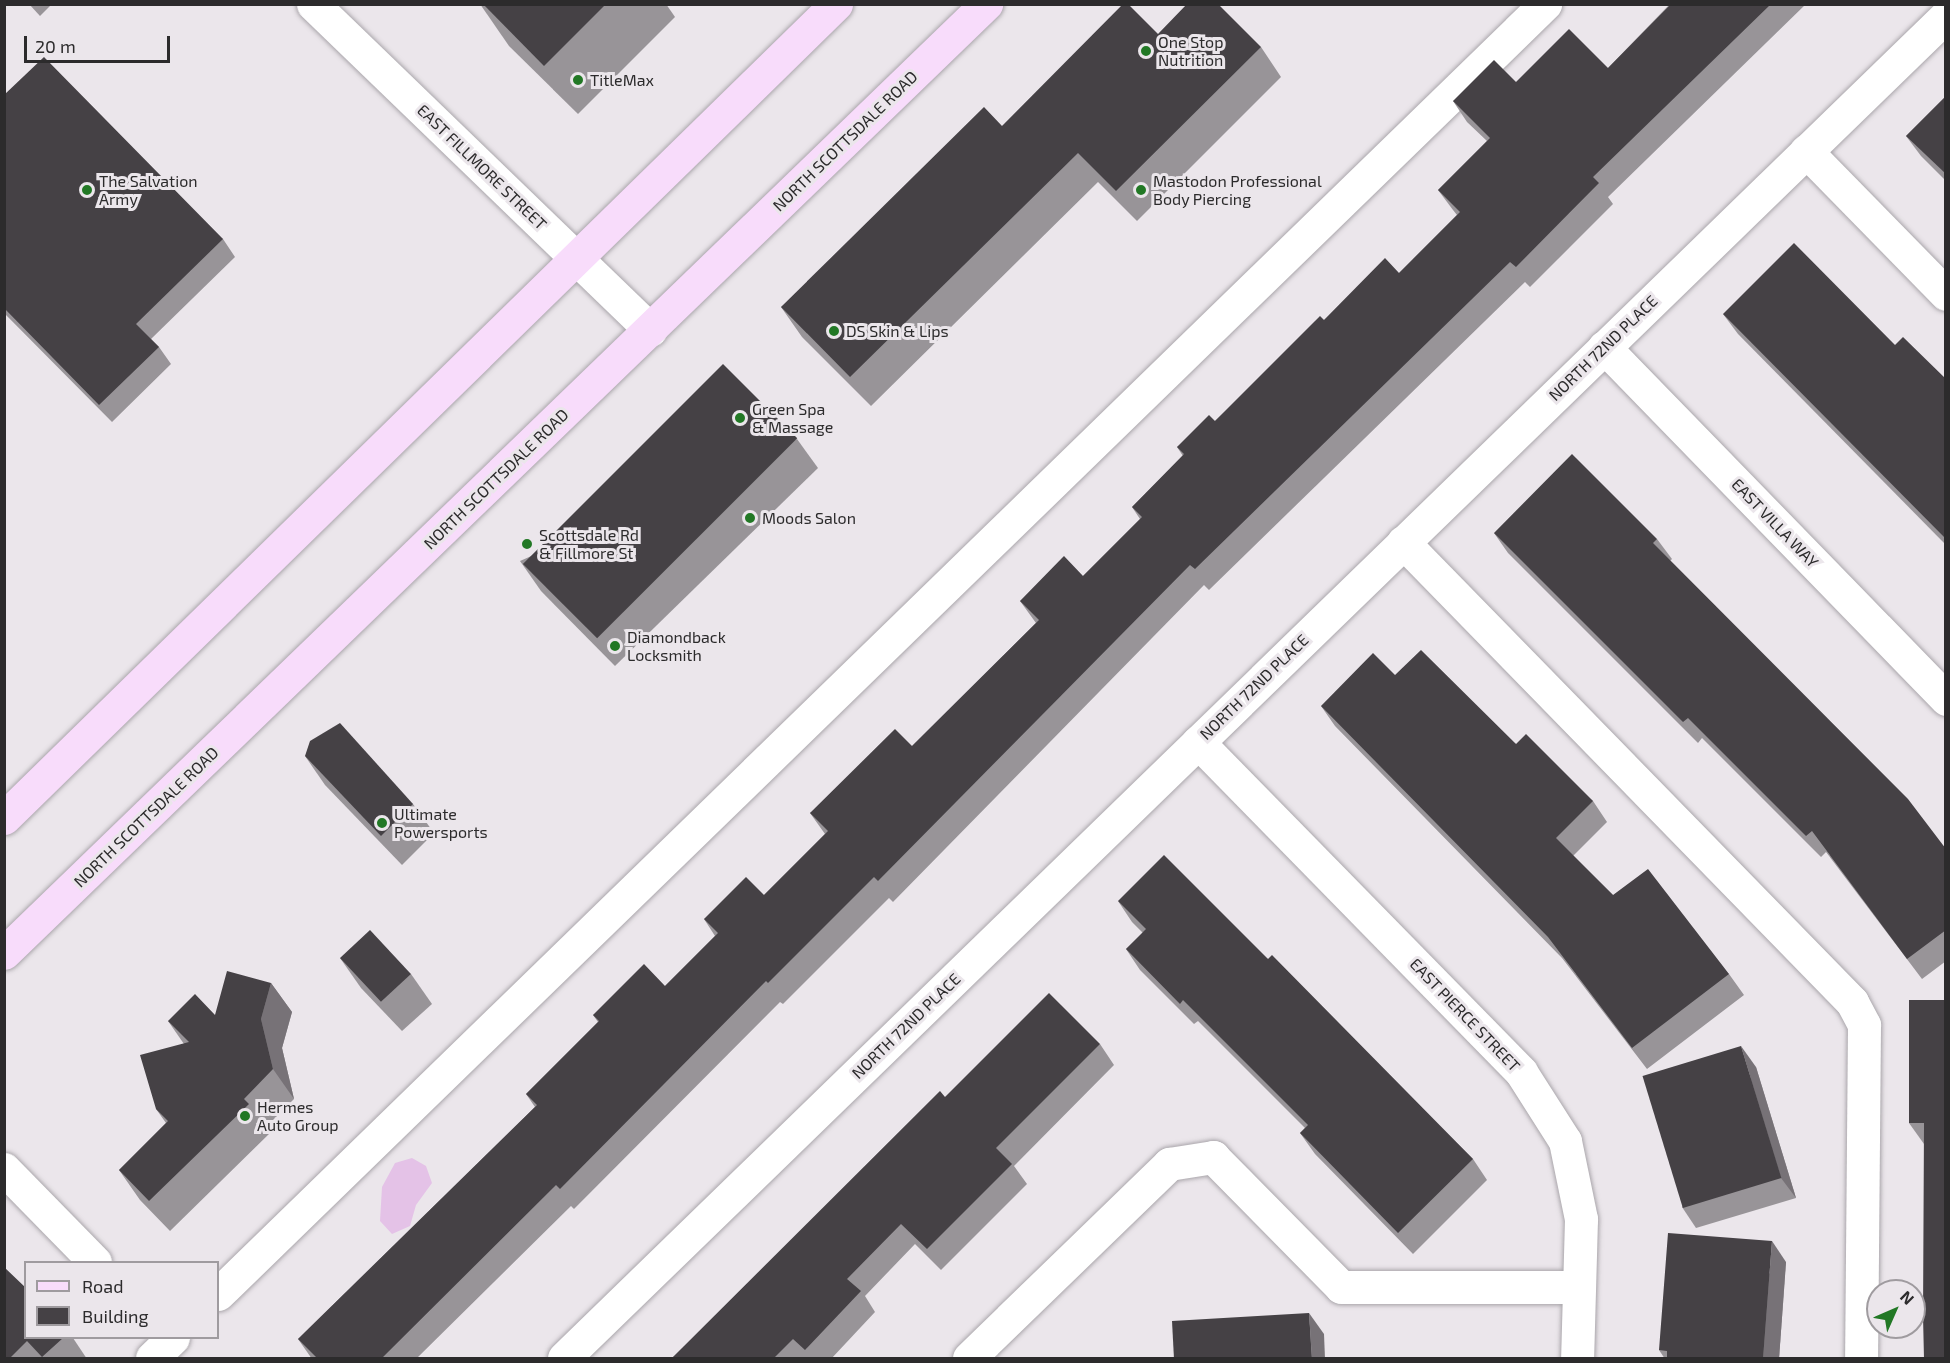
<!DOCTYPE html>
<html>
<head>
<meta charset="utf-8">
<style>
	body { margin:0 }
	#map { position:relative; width:1950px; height:1363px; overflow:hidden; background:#ebe6eb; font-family:"Exo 2",sans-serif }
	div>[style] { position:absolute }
	.water>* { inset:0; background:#e4c2e7 }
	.roads { filter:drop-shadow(0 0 2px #aaa6ab) drop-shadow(0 0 2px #aaa6ab) }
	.minor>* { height:33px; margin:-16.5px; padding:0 16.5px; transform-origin:16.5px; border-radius:16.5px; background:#fff }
	.major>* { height:33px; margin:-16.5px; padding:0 16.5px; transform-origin:16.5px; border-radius:16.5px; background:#f8dcfb }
	.wall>* { inset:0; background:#989498 }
	.shaded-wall>* { inset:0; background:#777277 }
	.building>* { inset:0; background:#454145; transform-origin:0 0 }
	.dots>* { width:16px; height:16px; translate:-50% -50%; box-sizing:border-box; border:3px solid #ebe6eb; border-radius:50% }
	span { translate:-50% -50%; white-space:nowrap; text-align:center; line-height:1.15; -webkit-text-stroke:6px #ebe6eb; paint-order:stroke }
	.poi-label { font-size:16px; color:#2c2b2c }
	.left { translate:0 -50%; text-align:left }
	.street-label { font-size:16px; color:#2c2b2c }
	.frame { position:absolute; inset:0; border:6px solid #2c2b2c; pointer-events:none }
	.legend { position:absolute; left:24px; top:1261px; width:195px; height:78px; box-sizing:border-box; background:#ebe6eb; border:2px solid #9f9b9f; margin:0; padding:8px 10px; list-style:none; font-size:18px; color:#2c2b2c }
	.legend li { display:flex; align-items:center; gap:12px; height:30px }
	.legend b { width:30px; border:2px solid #9f9b9f }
	.north { position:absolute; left:1866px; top:1279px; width:60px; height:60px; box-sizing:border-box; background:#ebe6eb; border:2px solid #9f9b9f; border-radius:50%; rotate:45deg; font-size:16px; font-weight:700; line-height:24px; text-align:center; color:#2c2b2c }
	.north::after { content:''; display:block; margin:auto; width:21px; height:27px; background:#227825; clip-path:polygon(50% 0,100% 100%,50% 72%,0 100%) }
	.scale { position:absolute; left:24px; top:36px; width:146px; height:27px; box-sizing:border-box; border:3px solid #2c2b2c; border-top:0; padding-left:8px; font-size:18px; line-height:21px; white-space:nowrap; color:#2c2b2c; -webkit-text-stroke:4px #ebe6eb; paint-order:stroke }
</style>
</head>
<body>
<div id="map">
	<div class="water">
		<i style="clip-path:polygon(412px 1158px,426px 1166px,432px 1183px,416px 1205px,410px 1226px,392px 1234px,380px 1221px,382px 1187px,395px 1163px)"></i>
	</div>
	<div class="roads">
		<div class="minor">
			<i style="left:313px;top:4px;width:469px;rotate:44deg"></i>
			<i style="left:1806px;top:151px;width:200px;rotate:45.6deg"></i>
			<i style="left:1604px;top:347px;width:491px;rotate:45.8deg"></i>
			<i style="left:1403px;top:542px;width:643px;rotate:45.69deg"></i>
			<i style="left:1852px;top:1002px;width:26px;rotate:62deg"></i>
			<i style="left:1864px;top:1025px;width:333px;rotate:90.5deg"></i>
			<i style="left:1198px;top:742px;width:462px;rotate:45.6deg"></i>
			<i style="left:1521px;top:1072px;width:82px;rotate:57.5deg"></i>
			<i style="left:1565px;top:1141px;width:80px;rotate:78.4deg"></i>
			<i style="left:1581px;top:1219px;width:139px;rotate:91.6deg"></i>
			<i style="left:4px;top:1169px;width:130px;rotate:45.6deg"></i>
			<i style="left:218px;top:1294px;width:1851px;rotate:-44.19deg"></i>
			<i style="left:152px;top:1358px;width:29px;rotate:-44deg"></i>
			<i style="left:564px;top:1358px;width:1926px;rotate:-44.16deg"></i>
			<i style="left:969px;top:1358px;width:279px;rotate:-44.1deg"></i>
			<i style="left:1169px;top:1164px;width:45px;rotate:-9deg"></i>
			<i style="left:1213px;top:1157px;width:182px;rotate:45.4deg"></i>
			<i style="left:1341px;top:1287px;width:237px"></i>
		</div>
		<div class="major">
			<i style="left:4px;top:818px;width:1164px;rotate:-44.37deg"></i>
			<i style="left:4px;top:953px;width:1366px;rotate:-44.02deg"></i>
		</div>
	</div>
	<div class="wall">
		<i style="clip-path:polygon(29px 4px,52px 4px,40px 16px)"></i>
		<i style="clip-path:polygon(480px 4px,666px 4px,675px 17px,578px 114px,509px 46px)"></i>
		<i style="clip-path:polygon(1670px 4px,1806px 4px,1608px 197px,1613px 204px,1530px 287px,1525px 282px,1209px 590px,1204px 585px,893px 902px,889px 898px,783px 1004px,780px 1002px,574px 1209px,571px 1206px,416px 1359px,312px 1359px,298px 1339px,535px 1107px,526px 1094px,598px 1022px,593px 1015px,665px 986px,715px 936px,704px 919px,764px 895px,825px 834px,810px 813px,912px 746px,1036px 623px,1020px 601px,1083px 576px,1140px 519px,1132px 507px,1183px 456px,1177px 447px,1215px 421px,1324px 320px,1399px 273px,1457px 215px,1453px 210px,1438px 190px,1487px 141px,1467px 122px,1453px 101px,1516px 82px,1608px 68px)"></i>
		<i style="clip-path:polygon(1158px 34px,1261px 47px,1281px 77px,1137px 221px,1098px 182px,871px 406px,802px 337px,781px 307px,1002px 126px)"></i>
		<i style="clip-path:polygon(4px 95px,223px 239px,235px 257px,151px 339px,159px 347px,171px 364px,112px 422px,4px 313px)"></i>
		<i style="clip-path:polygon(1946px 96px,1946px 181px,1921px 156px,1906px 136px)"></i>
		<i style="clip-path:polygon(1723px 314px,1895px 345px,1946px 379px,1946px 545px,1738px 334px)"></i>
		<i style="clip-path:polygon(797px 439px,818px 468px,615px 666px,541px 591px,520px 561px)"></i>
		<i style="clip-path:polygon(1494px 533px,1657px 539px,1672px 559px,1670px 561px,1946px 849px,1946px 961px,1922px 979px,1826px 852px,1821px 857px,1702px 738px,1698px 743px,1508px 553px)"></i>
		<i style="clip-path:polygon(1395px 675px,1516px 744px,1593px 801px,1607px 822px,1573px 856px,1613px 895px,1729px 974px,1744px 995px,1647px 1069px,1562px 958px,1335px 726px,1321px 706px)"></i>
		<i style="clip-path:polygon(305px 756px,413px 804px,434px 833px,402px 865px,325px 785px)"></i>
		<i style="clip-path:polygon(1118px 901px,1268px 959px,1473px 1159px,1487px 1180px,1413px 1254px,1315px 1154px,1300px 1133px,1305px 1128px,1198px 1021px,1194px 1024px,1140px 970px,1126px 949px,1143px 933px,1132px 922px)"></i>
		<i style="clip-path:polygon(340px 958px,411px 974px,432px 1004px,402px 1031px,361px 988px)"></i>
		<i style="clip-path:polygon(271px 983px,292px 1012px,282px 1048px,294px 1099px,266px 1127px,270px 1133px,170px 1231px,140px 1200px,119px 1170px,166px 1123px,156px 1109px,184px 1044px,168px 1021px,215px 1015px)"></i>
		<i style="clip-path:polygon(1946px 1000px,1924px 1144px,1909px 1123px)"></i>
		<i style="clip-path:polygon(1100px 1044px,1114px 1065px,1014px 1166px,1027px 1184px,941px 1270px,915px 1244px,865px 1296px,875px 1312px,831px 1359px,671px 1359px,945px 1097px)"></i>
		<i style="clip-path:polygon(1756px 1067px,1796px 1198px,1696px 1228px,1682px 1207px)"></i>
		<i style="clip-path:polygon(1786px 1262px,1779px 1359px,1665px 1359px,1659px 1350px)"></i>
		<i style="clip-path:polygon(26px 1338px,73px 1338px,87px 1359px,4px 1359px)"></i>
	</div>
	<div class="shaded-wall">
		<i style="clip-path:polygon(271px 983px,292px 1012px,282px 1048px,294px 1099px,273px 1069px,261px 1019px)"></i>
		<i style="clip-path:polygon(1741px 1046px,1756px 1067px,1796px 1198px,1781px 1178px)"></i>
		<i style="clip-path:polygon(1772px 1241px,1786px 1262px,1779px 1359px,1763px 1359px)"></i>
		<i style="clip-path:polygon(1309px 1313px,1324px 1334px,1325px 1359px,1312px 1359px)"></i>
	</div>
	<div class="building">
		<i style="clip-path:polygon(483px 4px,606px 4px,544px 66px)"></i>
		<i style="clip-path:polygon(1123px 4px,1128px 4px,1158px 34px,1187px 4px,1218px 4px,1261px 47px,1116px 191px,1078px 153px,850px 377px,781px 307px,984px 107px,1002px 126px)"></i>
		<i style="clip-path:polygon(1671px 4px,1771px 4px,1593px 177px,1599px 183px,1516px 267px,1510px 262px,1195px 569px,1190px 565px,878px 881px,874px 877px,768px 983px,766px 981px,560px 1189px,556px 1185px,381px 1359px,318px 1359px,298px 1339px,537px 1105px,526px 1094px,599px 1021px,593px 1015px,644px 964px,665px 986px,718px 933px,704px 919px,746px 877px,764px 895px,828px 831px,810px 813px,895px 729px,912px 746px,1039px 620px,1020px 601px,1064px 556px,1083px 576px,1142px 517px,1132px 507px,1184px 454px,1177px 447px,1209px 415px,1215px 421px,1320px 316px,1324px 320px,1385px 258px,1399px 273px,1460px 212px,1438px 190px,1490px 138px,1453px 101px,1494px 60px,1516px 82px,1569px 29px,1608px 68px)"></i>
		<i style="clip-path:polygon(44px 57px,223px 239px,136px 324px,159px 347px,99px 405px,4px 308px,4px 95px)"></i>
		<i style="clip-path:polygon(1946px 96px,1946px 174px,1906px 136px)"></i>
		<i style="clip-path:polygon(1794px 243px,1895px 345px,1903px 337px,1946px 379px,1946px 539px,1723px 314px)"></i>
		<i style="left:723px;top:364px;width:105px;height:283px;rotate:45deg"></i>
		<i style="clip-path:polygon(1572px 454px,1657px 539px,1653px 543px,1908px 799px,1946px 849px,1946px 930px,1907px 959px,1812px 831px,1806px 836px,1688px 718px,1683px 722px,1494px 533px)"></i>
		<i style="clip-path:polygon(1421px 650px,1516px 744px,1526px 734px,1593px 801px,1556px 838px,1613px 895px,1648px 869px,1729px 974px,1632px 1048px,1548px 937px,1321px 706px,1373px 653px,1395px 675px)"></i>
		<i style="clip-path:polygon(340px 723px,413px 804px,381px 836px,305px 756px,310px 741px)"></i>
		<i style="clip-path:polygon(1164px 855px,1268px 959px,1272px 955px,1473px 1159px,1398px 1233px,1300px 1133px,1308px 1125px,1183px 1000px,1180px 1004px,1126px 949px,1146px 929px,1118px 901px)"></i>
		<i style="left:370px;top:930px;width:60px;height:41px;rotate:47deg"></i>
		<i style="clip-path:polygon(227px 971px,271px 983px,261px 1019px,273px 1069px,244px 1099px,249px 1104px,149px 1201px,119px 1170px,168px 1121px,156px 1109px,140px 1055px,189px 1042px,168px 1021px,195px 994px,215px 1015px)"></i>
		<i style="clip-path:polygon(1049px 993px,1100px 1044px,996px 1148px,1012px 1164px,927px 1249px,901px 1224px,847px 1279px,861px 1291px,805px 1350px,793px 1339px,773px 1359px,671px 1359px,940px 1091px,945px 1097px)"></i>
		<i style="clip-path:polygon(1909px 1000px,1946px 1000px,1946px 1359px,1924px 1359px,1923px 1316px,1924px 1123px,1909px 1123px)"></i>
		<i style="left:1741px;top:1046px;width:138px;height:103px;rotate:73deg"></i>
		<i style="clip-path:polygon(1668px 1233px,1772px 1241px,1763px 1359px,1667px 1359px,1667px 1351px,1659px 1350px)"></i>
		<i style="clip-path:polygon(4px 1267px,26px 1288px,26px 1338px,63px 1338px,42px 1357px,27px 1341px,9px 1359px,4px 1359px)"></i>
		<i style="clip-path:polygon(1309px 1313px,1312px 1359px,1174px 1359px,1172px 1321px)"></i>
	</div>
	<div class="dots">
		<i style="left:1146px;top:51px;background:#227825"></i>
		<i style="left:578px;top:80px;background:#227825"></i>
		<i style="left:87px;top:190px;background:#227825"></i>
		<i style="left:1141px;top:190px;background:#227825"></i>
		<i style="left:834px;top:331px;background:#227825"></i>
		<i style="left:740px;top:418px;background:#227825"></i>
		<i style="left:750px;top:518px;background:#227825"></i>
		<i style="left:527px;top:544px;background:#227825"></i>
		<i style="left:615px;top:646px;background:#227825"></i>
		<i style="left:382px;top:823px;background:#227825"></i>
		<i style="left:245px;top:1116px;background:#227825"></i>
	</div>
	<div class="poi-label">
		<span class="left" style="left:1158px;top:51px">One Stop<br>Nutrition</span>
		<span class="left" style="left:590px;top:80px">TitleMax</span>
		<span class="left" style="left:99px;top:190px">The Salvation<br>Army</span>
		<span class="left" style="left:1153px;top:190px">Mastodon Professional<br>Body Piercing</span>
		<span class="left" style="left:846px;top:331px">DS Skin &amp; Lips</span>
		<span class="left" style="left:752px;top:418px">Green Spa<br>&amp; Massage</span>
		<span class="left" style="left:762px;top:518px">Moods Salon</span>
		<span class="left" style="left:539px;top:544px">Scottsdale Rd<br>&amp; Fillmore St</span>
		<span class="left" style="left:627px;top:646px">Diamondback<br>Locksmith</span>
		<span class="left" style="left:394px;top:823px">Ultimate<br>Powersports</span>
		<span class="left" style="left:257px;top:1116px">Hermes<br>Auto Group</span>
	</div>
	<div class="street-label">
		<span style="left:845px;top:141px;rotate:-44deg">NORTH SCOTTSDALE ROAD</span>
		<span style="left:482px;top:167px;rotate:44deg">EAST FILLMORE STREET</span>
		<span style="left:1603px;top:348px;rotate:-44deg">NORTH 72ND PLACE</span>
		<span style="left:496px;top:479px;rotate:-44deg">NORTH SCOTTSDALE ROAD</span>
		<span style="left:1775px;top:523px;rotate:46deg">EAST VILLA WAY</span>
		<span style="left:1254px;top:687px;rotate:-44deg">NORTH 72ND PLACE</span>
		<span style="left:146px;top:817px;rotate:-44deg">NORTH SCOTTSDALE ROAD</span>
		<span style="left:1465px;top:1015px;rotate:46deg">EAST PIERCE STREET</span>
		<span style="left:906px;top:1026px;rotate:-44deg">NORTH 72ND PLACE</span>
	</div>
	<div class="frame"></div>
	<ul class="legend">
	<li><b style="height:8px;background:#f8dcfb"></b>Road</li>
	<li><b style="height:16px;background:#454145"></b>Building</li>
	</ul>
	<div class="north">N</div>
	<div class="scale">20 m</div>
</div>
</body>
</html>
